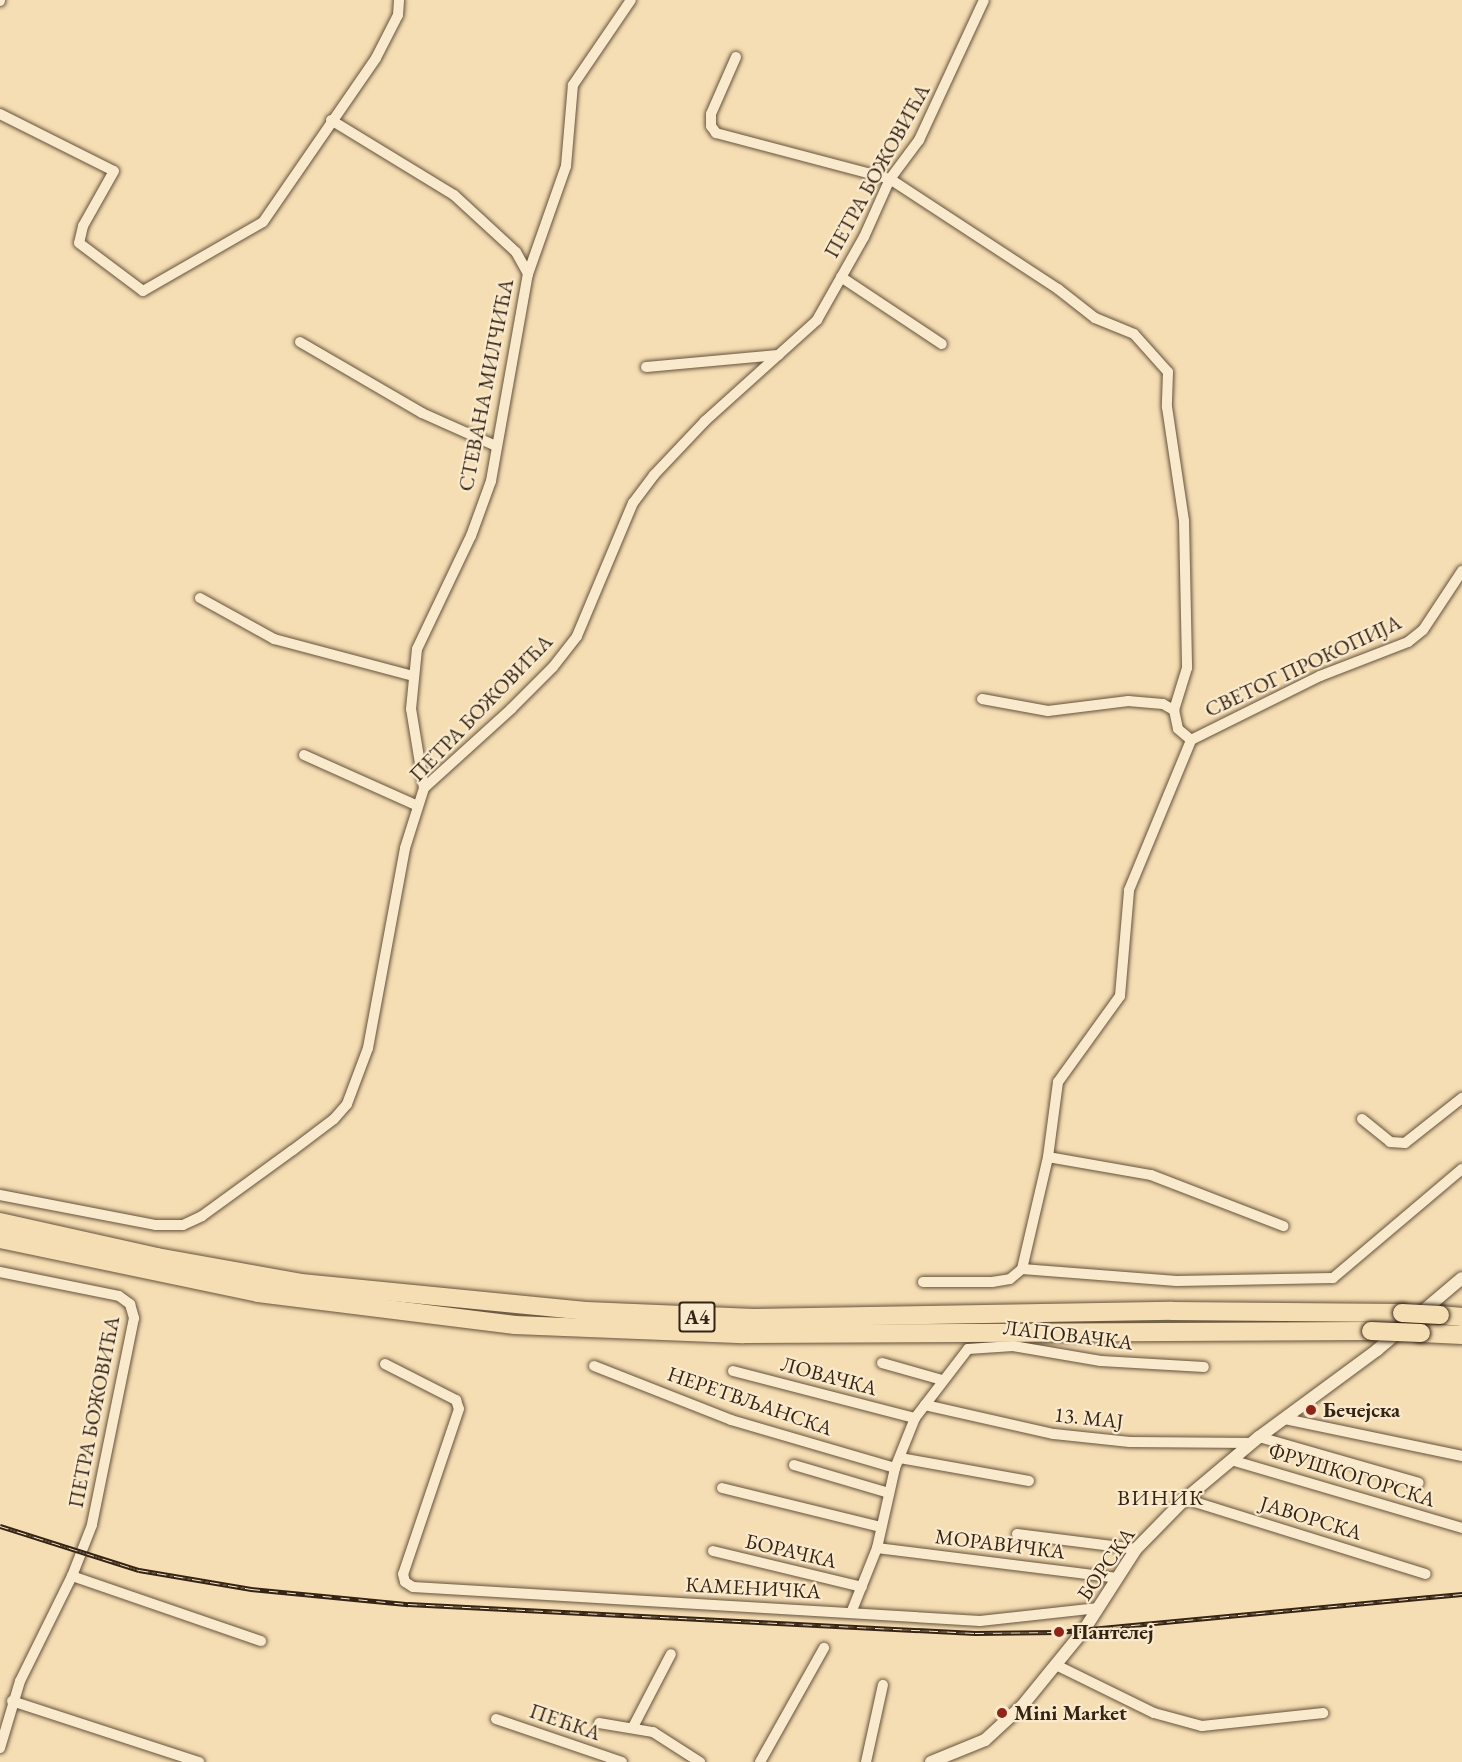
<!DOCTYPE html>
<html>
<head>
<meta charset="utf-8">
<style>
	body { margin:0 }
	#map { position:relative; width:1462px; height:1762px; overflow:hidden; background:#f6deb4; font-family:"EB Garamond",serif }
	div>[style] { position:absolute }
	.roads { filter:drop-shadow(0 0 2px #65523c) drop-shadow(0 0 2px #65523c) }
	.minor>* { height:10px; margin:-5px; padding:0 5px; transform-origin:5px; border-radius:5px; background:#f9eace }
	.tertiary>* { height:12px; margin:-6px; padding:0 6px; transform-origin:6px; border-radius:6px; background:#f9eace }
	.motorway>* { height:18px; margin:-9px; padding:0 9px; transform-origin:9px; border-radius:9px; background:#f6deb4 }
	.rail>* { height:5px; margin-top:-2.5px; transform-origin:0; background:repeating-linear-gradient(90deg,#f9eace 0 9px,#352314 0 18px); box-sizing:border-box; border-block:2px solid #352314 }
	.bridges { filter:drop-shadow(0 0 2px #352314) drop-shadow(0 0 2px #352314) }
	.motorway-bridge>* { height:18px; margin:-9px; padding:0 9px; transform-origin:9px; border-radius:9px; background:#f6deb4 }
	.dots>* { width:16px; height:16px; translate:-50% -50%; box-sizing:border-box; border:3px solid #f9eace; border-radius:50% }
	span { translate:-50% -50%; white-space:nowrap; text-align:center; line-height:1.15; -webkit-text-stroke:4.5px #f9eace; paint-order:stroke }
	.shield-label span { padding:2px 4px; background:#f9eace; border:2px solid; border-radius:4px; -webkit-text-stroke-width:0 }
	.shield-label { font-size:20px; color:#352314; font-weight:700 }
	.street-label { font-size:21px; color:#352314 }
	.poi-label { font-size:21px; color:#352314; font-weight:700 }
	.left { translate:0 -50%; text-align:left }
	.neighbourhood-label { font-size:22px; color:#352314; letter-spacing:1.5px }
</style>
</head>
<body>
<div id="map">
	<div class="roads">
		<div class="minor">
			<i style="left:0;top:1px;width:1px;rotate:-90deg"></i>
			<i style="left:736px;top:57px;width:62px;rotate:113.7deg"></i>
			<i style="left:711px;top:114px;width:12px;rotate:90deg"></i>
			<i style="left:711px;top:126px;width:9px;rotate:54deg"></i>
			<i style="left:716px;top:133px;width:180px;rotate:14.8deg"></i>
			<i style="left:890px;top:179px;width:201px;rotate:33.2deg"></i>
			<i style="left:1058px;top:289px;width:47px;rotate:38.1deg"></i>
			<i style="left:1095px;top:318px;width:42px;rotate:22.3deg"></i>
			<i style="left:1134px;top:334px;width:51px;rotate:48.2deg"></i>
			<i style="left:1168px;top:372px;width:35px;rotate:92deg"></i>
			<i style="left:1167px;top:407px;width:115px;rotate:81.5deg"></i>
			<i style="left:1184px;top:521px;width:147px;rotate:88.8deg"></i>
			<i style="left:1187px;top:668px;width:44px;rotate:107.2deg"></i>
			<i style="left:1174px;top:710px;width:19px;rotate:78deg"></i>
			<i style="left:1178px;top:729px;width:17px;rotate:40deg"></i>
			<i style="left:0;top:114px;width:127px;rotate:26.6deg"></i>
			<i style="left:114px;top:171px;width:63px;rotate:119.4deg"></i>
			<i style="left:83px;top:226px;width:17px;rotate:103deg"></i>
			<i style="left:79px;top:243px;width:80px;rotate:36.9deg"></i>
			<i style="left:143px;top:291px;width:138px;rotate:-29.9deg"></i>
			<i style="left:263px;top:222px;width:199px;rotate:-55.4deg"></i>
			<i style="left:376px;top:58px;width:48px;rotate:-62.9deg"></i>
			<i style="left:398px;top:15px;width:15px;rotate:-86deg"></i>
			<i style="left:331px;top:120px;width:144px;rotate:31.4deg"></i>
			<i style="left:454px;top:195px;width:84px;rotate:42.6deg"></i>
			<i style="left:516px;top:252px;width:25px;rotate:61deg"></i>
			<i style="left:841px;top:277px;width:121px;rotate:33.6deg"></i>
			<i style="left:300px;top:342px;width:141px;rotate:30.2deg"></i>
			<i style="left:422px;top:413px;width:81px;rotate:24deg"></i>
			<i style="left:646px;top:367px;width:133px;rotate:-5.2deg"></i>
			<i style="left:200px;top:598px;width:85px;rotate:29deg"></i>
			<i style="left:274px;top:639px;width:144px;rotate:14.9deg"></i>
			<i style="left:982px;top:699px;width:67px;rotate:10.3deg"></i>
			<i style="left:1048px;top:711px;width:81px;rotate:-7.1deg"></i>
			<i style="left:1128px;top:701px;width:35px;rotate:5deg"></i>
			<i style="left:1163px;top:704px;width:13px;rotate:29deg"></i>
			<i style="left:304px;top:755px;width:123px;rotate:24.1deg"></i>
			<i style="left:424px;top:788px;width:80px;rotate:-99.3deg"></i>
			<i style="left:411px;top:709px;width:60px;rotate:-84.3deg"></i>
			<i style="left:417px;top:649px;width:125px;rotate:-64.5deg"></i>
			<i style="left:471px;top:536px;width:59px;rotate:-70deg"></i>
			<i style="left:491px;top:481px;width:210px;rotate:-79.9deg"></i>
			<i style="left:528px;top:274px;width:114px;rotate:-70.6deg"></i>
			<i style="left:566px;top:166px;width:81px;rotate:-85.1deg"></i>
			<i style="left:573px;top:85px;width:103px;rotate:-55.7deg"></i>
			<i style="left:1362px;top:1119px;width:36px;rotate:39deg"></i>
			<i style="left:1390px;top:1142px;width:15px;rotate:4deg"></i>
			<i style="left:1405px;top:1143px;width:73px;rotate:-38.3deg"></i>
			<i style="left:1048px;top:1157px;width:105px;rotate:9.9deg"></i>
			<i style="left:1151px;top:1175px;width:142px;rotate:21.1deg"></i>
			<i style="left:0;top:1195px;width:159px;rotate:10.9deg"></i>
			<i style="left:156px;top:1225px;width:27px"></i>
			<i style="left:183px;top:1225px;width:21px;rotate:-25deg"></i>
			<i style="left:202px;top:1216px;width:112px;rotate:-36deg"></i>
			<i style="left:293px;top:1150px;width:51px;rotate:-37.1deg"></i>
			<i style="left:334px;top:1119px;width:20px;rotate:-49deg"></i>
			<i style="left:347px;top:1104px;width:60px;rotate:-69.4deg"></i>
			<i style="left:368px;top:1048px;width:203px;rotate:-79.5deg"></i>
			<i style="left:405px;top:848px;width:63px;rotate:-72.4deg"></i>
			<i style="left:424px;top:788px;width:118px;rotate:-42.2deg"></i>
			<i style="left:511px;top:709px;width:59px;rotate:-45deg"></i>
			<i style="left:553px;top:667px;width:39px;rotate:-52deg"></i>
			<i style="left:577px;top:636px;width:144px;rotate:-67.2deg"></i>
			<i style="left:633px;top:503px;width:35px;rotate:-53deg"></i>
			<i style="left:654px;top:475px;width:74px;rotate:-46.6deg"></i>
			<i style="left:705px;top:421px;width:151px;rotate:-42deg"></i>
			<i style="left:817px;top:320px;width:95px;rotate:-60.5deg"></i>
			<i style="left:864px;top:237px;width:64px;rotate:-65.9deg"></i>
			<i style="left:890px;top:179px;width:49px;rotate:-53.4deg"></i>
			<i style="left:919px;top:140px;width:154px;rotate:-65.1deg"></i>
			<i style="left:1022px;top:1269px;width:155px;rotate:4.4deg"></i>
			<i style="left:1177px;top:1281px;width:156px;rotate:-1.1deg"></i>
			<i style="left:1333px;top:1278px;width:169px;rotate:-40.2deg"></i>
			<i style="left:0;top:1272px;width:121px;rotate:11.4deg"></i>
			<i style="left:119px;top:1296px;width:14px;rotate:36deg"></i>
			<i style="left:130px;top:1304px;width:15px;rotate:74deg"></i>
			<i style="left:134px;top:1318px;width:211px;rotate:101.5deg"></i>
			<i style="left:92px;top:1525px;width:55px;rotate:111.4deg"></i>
			<i style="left:72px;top:1576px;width:117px;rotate:116.3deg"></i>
			<i style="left:20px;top:1681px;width:70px;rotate:106.6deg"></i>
			<i style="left:923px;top:1282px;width:69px"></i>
			<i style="left:992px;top:1282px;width:18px;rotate:-9deg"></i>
			<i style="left:1010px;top:1279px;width:16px;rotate:-40deg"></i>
			<i style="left:1022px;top:1269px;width:115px;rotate:-76.9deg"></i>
			<i style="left:1048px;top:1157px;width:76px;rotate:-82.4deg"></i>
			<i style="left:1058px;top:1082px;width:106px;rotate:-54.2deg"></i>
			<i style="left:1120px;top:996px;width:106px;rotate:-85.1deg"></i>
			<i style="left:1129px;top:890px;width:162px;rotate:-67.5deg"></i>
			<i style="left:1191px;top:740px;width:144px;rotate:-26.4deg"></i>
			<i style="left:1320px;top:676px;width:94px;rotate:-21.1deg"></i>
			<i style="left:1408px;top:642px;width:19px;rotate:-39deg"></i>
			<i style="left:1423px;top:630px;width:71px;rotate:-56.5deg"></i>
			<i style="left:882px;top:1363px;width:62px;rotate:15.8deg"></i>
			<i style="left:385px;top:1364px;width:80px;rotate:26.9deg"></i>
			<i style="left:456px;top:1400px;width:9px;rotate:72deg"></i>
			<i style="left:459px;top:1409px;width:174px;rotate:108.7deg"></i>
			<i style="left:403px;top:1574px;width:8px;rotate:76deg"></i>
			<i style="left:405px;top:1582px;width:9px;rotate:32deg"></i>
			<i style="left:413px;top:1587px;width:568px;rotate:3.43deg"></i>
			<i style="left:980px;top:1621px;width:119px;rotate:-6.3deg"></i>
			<i style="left:594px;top:1366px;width:147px;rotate:21.5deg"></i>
			<i style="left:731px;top:1420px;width:171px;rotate:16.3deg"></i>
			<i style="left:733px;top:1371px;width:188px;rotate:14.5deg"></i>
			<i style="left:925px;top:1405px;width:132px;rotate:12.7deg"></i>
			<i style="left:1054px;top:1434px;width:76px;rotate:6deg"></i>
			<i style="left:1130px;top:1442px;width:122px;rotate:0.5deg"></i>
			<i style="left:1285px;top:1419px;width:181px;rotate:11.8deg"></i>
			<i style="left:1259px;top:1437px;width:166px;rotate:16deg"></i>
			<i style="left:900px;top:1458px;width:131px;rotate:10.1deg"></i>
			<i style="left:1231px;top:1460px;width:241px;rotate:16.4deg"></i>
			<i style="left:794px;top:1465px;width:99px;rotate:16.4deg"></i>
			<i style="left:722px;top:1488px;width:164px;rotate:13.8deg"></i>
			<i style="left:1185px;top:1499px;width:252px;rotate:17.3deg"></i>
			<i style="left:1017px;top:1534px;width:120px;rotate:7.2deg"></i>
			<i style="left:877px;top:1548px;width:242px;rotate:7.1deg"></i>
			<i style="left:713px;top:1551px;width:153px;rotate:13.6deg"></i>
			<i style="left:72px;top:1576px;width:200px;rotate:19deg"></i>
			<i style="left:851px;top:1613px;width:70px;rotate:-68.2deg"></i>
			<i style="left:877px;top:1548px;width:82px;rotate:-77.3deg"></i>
			<i style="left:895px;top:1468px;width:54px;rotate:-68.2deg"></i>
			<i style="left:915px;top:1418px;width:87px;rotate:-52.5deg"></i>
			<i style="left:968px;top:1349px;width:45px;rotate:-3.8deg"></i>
			<i style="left:1013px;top:1346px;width:89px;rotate:9.7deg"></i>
			<i style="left:1101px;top:1361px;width:103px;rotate:3.3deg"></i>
			<i style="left:1056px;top:1665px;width:109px;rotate:26.1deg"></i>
			<i style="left:1154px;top:1713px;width:50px;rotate:15.2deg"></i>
			<i style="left:1202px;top:1726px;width:122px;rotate:-6.1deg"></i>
			<i style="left:12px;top:1701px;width:197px;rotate:18.1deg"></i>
			<i style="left:496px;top:1719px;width:133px;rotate:18.8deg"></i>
			<i style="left:599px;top:1723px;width:55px;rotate:9.5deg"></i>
			<i style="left:653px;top:1732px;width:56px;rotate:32.6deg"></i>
			<i style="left:633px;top:1727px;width:82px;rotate:-62.5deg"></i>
			<i style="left:760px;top:1762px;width:131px;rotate:-60.7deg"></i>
			<i style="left:866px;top:1762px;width:79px;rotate:-77.6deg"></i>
		</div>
		<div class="tertiary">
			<i style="left:931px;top:1762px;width:58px;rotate:-22.2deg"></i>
			<i style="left:985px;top:1740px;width:50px;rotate:-42.6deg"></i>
			<i style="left:1022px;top:1706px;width:98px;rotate:-50.8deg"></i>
			<i style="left:1084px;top:1630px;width:96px;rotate:-57.3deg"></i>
			<i style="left:1136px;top:1549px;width:70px;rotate:-45.6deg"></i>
			<i style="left:1185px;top:1499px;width:97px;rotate:-40deg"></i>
			<i style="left:1259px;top:1437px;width:147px;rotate:-36.4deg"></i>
			<i style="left:1377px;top:1350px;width:111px;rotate:-40.3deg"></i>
		</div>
		<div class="motorway">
			<i style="left:0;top:1222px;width:161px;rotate:12.6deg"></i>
			<i style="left:157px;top:1257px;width:146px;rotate:10.2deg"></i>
			<i style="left:301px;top:1283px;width:286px;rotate:5.6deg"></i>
			<i style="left:586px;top:1311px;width:168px;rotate:2.4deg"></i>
			<i style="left:754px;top:1318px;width:418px;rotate:-1deg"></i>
			<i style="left:1172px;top:1311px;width:230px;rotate:0.5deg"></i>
			<i style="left:0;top:1239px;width:264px;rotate:11.8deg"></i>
			<i style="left:258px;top:1293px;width:259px;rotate:7.1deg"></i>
			<i style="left:515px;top:1325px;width:229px;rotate:2.3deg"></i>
			<i style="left:744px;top:1334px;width:627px;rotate:-0.27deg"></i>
			<i style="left:1440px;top:1315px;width:22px;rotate:5deg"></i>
			<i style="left:1421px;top:1333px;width:41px;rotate:2.8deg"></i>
		</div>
	</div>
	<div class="rail">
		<i style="left:0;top:1526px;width:146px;rotate:17.6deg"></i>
		<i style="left:139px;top:1570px;width:114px;rotate:9.6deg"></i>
		<i style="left:251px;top:1589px;width:158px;rotate:5.5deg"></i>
		<i style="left:408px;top:1604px;width:568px;rotate:2.93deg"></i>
		<i style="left:975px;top:1633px;width:84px;rotate:-0.7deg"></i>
		<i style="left:1059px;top:1632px;width:405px;rotate:-5.4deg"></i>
	</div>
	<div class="bridges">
		<div class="motorway-bridge">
			<i style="left:1402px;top:1313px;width:38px;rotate:3deg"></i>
			<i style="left:1371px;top:1331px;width:50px;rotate:2.3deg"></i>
		</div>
	</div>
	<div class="dots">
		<i style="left:1311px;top:1410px;background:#8f2418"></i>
		<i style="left:1059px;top:1632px;background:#8f2418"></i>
		<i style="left:1002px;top:1713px;background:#8f2418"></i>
	</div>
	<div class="shield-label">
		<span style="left:697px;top:1317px">A4</span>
	</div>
	<div class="street-label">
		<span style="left:877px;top:171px;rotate:-61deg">ПЕТРА БОЖОВИЋА</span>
		<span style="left:486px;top:385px;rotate:-79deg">СТЕВАНА МИЛЧИЋА</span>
		<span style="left:1303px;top:666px;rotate:-25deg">СВЕТОГ ПРОКОПИЈА</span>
		<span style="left:481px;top:708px;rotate:-46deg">ПЕТРА БОЖОВИЋА</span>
		<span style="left:1068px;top:1335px;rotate:7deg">ЛАПОВАЧКА</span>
		<span style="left:829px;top:1376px;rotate:15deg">ЛОВАЧКА</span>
		<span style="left:750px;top:1401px;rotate:19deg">НЕРЕТВЉАНСКА</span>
		<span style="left:94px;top:1412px;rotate:-79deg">ПЕТРА БОЖОВИЋА</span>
		<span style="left:1089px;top:1418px;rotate:6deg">13. МАЈ</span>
		<span style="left:1352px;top:1475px;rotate:17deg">ФРУШКОГОРСКА</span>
		<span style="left:1311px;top:1518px;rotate:17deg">ЈАВОРСКА</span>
		<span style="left:1000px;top:1544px;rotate:7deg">МОРАВИЧКА</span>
		<span style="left:791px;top:1551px;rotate:13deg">БОРАЧКА</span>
		<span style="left:1106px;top:1564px;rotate:-55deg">БОРСКА</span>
		<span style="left:753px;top:1588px;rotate:3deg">КАМЕНИЧКА</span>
		<span style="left:565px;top:1722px;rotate:19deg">ПЕЋКА</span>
	</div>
	<div class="poi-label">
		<span class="left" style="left:1323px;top:1410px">Бечејска</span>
		<span class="left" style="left:1072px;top:1632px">Пантелеј</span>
		<span class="left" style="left:1014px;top:1713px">Mini Market</span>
	</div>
	<div class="neighbourhood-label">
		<span style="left:1161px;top:1498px">ВИНИК</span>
	</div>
</div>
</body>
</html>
